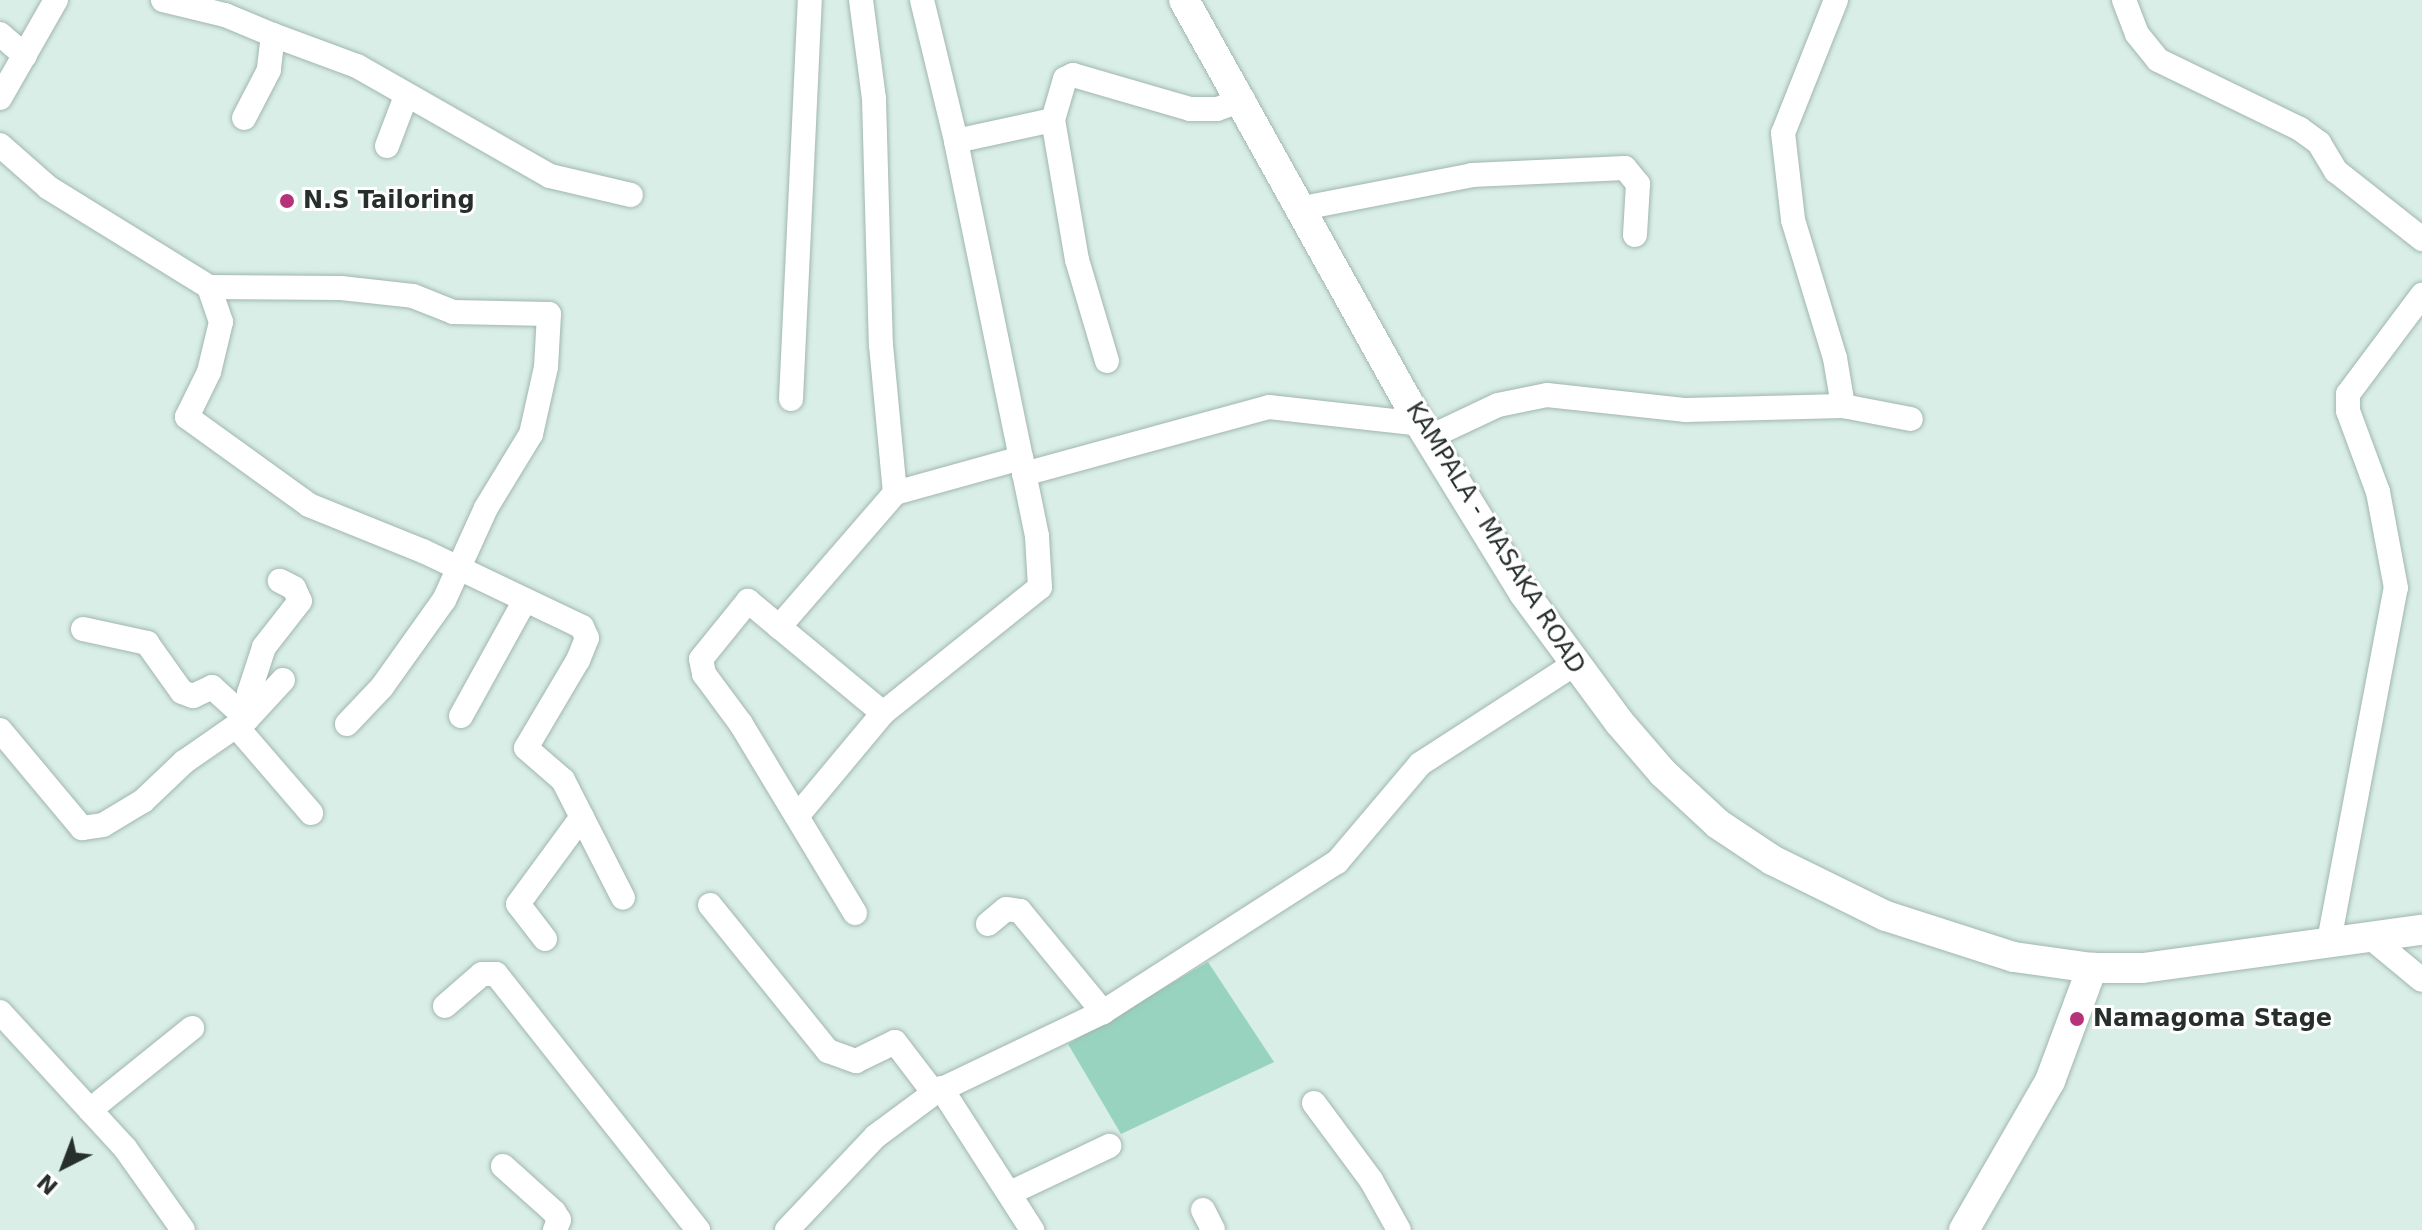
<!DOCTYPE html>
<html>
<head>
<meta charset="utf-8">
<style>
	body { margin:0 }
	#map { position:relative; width:2422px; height:1230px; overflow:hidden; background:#d8eee6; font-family:"DejaVu Sans",sans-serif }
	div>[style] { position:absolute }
	.green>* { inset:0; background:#98d3c0 }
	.roads { filter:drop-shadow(0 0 2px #a1b6ae) drop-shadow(0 0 2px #a1b6ae) }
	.minor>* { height:24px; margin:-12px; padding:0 12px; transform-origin:12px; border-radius:12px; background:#fff }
	.major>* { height:30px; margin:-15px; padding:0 15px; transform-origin:15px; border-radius:15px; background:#fff }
	.dots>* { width:22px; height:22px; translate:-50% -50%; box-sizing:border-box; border:4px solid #fff; border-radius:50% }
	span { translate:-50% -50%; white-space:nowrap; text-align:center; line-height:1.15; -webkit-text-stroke:6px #fff; paint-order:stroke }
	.poi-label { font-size:24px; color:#272f2c; font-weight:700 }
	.left { translate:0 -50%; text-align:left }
	.street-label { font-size:24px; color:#272f2c }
	.north { position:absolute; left:24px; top:1126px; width:80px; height:80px; -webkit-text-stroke:6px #fff; paint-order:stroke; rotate:222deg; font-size:22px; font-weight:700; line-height:32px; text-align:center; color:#272f2c }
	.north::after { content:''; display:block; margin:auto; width:28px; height:36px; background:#272f2c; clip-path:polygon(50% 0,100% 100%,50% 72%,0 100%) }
</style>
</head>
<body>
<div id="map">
	<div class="green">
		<i style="clip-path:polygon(1208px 962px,1274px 1062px,1121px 1134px,1068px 1044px)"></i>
	</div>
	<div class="roads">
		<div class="minor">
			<i style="left:163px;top:0;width:64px;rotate:13.6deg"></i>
			<i style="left:225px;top:15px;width:52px;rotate:22.6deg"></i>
			<i style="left:273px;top:35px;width:35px;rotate:97deg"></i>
			<i style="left:269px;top:70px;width:54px;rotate:117.5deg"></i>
			<i style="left:861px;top:0;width:100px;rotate:82.5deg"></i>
			<i style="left:874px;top:99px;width:246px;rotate:88.4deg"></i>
			<i style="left:881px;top:345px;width:149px;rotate:84.6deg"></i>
			<i style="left:895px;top:493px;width:131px;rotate:-15.5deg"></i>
			<i style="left:922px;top:0;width:145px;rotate:76.4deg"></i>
			<i style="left:1836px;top:0;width:143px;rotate:111.7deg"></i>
			<i style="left:1783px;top:133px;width:88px;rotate:83.4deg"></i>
			<i style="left:1793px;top:220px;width:144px;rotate:73.1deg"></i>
			<i style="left:1835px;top:358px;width:49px;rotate:80.5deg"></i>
			<i style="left:2124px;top:0;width:36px;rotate:69deg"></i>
			<i style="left:2137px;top:34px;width:33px;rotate:51deg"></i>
			<i style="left:2158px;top:60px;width:158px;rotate:25.9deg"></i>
			<i style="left:2300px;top:129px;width:24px;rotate:36deg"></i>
			<i style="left:2319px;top:143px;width:33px;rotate:59deg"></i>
			<i style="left:2336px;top:171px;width:110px;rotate:38.3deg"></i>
			<i style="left:0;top:34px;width:33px;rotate:41deg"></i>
			<i style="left:273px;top:35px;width:90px;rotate:20.3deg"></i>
			<i style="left:357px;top:66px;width:222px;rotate:29.7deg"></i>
			<i style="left:550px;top:176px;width:83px;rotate:13.2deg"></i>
			<i style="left:0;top:98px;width:113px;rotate:-60.3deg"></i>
			<i style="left:0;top:145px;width:65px;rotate:41.3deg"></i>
			<i style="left:49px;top:188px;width:188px;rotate:31.7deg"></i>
			<i style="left:209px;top:287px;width:132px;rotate:0.4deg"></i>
			<i style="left:341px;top:288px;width:72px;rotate:6.3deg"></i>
			<i style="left:413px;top:296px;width:43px;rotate:21.8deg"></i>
			<i style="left:453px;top:312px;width:96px;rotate:1.2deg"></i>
			<i style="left:549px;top:314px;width:53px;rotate:93.2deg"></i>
			<i style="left:546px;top:367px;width:69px;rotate:102.6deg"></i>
			<i style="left:531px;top:434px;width:87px;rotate:121.3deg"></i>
			<i style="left:486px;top:508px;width:101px;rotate:114.5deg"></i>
			<i style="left:444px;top:600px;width:107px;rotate:125.5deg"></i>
			<i style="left:382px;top:687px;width:51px;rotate:133.4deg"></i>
			<i style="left:387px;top:146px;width:53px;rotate:-69.2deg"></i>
			<i style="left:1303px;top:208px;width:172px;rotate:-11deg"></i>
			<i style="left:1472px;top:175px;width:153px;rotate:-2.6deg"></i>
			<i style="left:1625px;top:168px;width:21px;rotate:51deg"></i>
			<i style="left:1638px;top:184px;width:51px;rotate:93.4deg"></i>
			<i style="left:209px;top:287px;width:37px;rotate:71deg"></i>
			<i style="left:221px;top:322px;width:51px;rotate:103.5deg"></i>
			<i style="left:209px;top:372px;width:50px;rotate:116.1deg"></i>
			<i style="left:187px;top:417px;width:150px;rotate:35.8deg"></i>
			<i style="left:309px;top:505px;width:123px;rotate:22deg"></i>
			<i style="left:423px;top:551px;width:176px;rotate:25.5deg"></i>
			<i style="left:582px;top:627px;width:12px;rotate:66deg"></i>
			<i style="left:587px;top:638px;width:24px;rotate:112deg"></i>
			<i style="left:578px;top:660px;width:102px;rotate:120.6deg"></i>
			<i style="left:526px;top:748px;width:49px;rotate:40.9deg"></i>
			<i style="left:563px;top:780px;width:132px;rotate:63deg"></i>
			<i style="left:1107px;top:361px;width:105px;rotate:-106.5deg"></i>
			<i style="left:1077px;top:260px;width:142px;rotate:-99.7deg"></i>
			<i style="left:1053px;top:120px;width:43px;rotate:-73.7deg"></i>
			<i style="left:1065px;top:79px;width:9px;rotate:-27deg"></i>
			<i style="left:1073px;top:75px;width:122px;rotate:16.2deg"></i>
			<i style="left:1190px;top:109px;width:27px"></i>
			<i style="left:1217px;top:109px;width:28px;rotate:-19deg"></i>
			<i style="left:791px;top:399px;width:399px;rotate:-87.3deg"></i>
			<i style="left:1428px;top:438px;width:77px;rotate:-25.2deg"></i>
			<i style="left:1498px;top:405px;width:50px;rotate:-11.5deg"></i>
			<i style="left:1547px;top:395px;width:140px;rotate:6.2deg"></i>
			<i style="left:1686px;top:410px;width:157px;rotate:-1.5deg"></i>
			<i style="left:1843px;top:406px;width:69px;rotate:10.8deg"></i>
			<i style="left:1024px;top:474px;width:254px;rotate:-15.3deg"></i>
			<i style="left:1269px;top:407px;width:152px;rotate:6.4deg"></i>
			<i style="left:779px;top:627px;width:177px;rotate:-49.1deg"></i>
			<i style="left:83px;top:629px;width:66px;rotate:12.3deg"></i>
			<i style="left:147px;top:643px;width:60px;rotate:54.5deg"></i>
			<i style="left:182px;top:692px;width:12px;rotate:20deg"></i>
			<i style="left:193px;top:696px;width:21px;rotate:-25deg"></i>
			<i style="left:212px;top:687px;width:47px;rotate:42.4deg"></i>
			<i style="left:247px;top:719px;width:12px;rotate:138deg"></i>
			<i style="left:251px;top:714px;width:21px;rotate:-95deg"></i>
			<i style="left:249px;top:693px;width:48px;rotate:-71.9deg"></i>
			<i style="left:264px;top:647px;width:58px;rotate:-52deg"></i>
			<i style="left:300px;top:601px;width:14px;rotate:-115deg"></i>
			<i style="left:294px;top:588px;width:16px;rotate:-153deg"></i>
			<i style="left:461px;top:716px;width:130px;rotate:-61.1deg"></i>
			<i style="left:247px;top:719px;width:53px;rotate:-47.3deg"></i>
			<i style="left:0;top:730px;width:128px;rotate:50.1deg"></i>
			<i style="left:82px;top:828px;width:21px;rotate:-8deg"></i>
			<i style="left:103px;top:825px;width:47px;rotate:-31deg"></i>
			<i style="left:143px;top:801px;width:57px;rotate:-43.6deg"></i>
			<i style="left:184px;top:762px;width:63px;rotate:-34.7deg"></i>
			<i style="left:236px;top:726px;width:115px;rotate:49.2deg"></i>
			<i style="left:798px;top:815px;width:133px;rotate:-50.2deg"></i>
			<i style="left:883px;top:713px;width:201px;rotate:-38.7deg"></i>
			<i style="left:1040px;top:587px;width:51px;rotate:-93.4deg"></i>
			<i style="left:1037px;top:536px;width:403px;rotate:-101.6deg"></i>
			<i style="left:956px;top:141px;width:99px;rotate:-12.2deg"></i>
			<i style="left:710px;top:905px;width:188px;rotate:51.1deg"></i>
			<i style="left:828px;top:1051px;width:30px;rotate:20deg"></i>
			<i style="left:856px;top:1061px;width:43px;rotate:-26deg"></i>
			<i style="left:895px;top:1042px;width:64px;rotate:52.6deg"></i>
			<i style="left:855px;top:913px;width:221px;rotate:-121.1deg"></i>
			<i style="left:741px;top:724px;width:62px;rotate:-126.5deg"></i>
			<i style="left:704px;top:674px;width:15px;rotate:-101deg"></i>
			<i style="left:701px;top:659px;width:75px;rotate:-51deg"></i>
			<i style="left:748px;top:601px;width:175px;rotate:39.7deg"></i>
			<i style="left:988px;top:924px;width:23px;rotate:-40deg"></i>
			<i style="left:1006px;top:909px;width:14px;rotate:8deg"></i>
			<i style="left:1020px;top:911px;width:131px;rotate:50.6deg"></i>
			<i style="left:2370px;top:937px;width:67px;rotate:39.6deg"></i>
			<i style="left:545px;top:939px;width:44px;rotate:-127.6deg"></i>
			<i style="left:518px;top:904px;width:108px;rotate:-53.7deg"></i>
			<i style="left:2329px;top:941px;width:359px;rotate:-79.3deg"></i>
			<i style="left:2396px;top:588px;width:98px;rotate:-100.6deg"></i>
			<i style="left:2378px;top:492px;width:86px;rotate:-110.3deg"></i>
			<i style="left:2348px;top:411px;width:17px;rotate:-90deg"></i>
			<i style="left:2348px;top:394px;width:124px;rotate:-53.2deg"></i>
			<i style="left:445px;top:1006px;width:49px;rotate:-40.9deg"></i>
			<i style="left:482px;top:974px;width:14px"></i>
			<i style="left:496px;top:974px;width:326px;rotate:51.7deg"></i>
			<i style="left:0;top:1012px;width:185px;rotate:47.4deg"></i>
			<i style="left:125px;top:1148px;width:100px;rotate:54.7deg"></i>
			<i style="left:941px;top:1088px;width:169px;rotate:57.3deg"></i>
			<i style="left:1314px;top:1103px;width:96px;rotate:53.5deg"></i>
			<i style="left:1371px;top:1180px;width:57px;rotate:60.8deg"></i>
			<i style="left:90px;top:1110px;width:131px;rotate:-38.8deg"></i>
			<i style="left:503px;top:1166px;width:69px;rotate:42deg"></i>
			<i style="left:554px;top:1212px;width:9px;rotate:58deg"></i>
			<i style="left:559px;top:1220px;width:11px;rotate:112deg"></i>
			<i style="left:1010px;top:1193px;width:110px;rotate:-25.4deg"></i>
			<i style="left:1203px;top:1210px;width:22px;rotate:63deg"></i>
			<i style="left:787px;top:1230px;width:129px;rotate:-46.6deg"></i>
			<i style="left:876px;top:1136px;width:72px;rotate:-36.6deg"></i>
			<i style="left:934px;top:1093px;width:187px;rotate:-25.6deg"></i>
			<i style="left:1103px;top:1012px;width:278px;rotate:-32.7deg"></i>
			<i style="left:1337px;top:862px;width:128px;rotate:-49.7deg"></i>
			<i style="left:1420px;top:764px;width:182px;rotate:-32.9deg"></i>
		</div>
		<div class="major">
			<i style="left:1184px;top:0;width:485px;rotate:60.9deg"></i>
			<i style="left:1420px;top:424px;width:198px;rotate:58.4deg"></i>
			<i style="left:1524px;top:593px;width:160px;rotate:53.6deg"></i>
			<i style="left:1619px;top:722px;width:67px;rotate:49.2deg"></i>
			<i style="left:1663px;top:773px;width:75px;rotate:42.8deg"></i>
			<i style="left:1718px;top:824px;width:65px;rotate:33.7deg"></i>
			<i style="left:1772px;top:860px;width:127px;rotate:26.2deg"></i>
			<i style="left:1886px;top:916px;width:134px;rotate:17.8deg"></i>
			<i style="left:2014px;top:957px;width:79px;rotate:8deg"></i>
			<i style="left:2092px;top:968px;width:51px"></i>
			<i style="left:2143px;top:968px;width:282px;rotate:-7.8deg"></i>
			<i style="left:1964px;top:1230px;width:172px;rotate:-60deg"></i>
			<i style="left:2050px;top:1081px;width:121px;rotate:-69.6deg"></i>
		</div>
	</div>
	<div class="dots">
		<i style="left:287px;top:201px;background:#b73379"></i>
		<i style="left:2077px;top:1019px;background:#b73379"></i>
	</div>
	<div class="poi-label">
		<span class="left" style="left:303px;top:201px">N.S Tailoring</span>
		<span class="left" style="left:2093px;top:1019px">Namagoma Stage</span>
	</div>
	<div class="street-label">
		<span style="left:1495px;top:538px;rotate:58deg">KAMPALA - MASAKA ROAD</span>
	</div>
	<div class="north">N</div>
</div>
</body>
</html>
